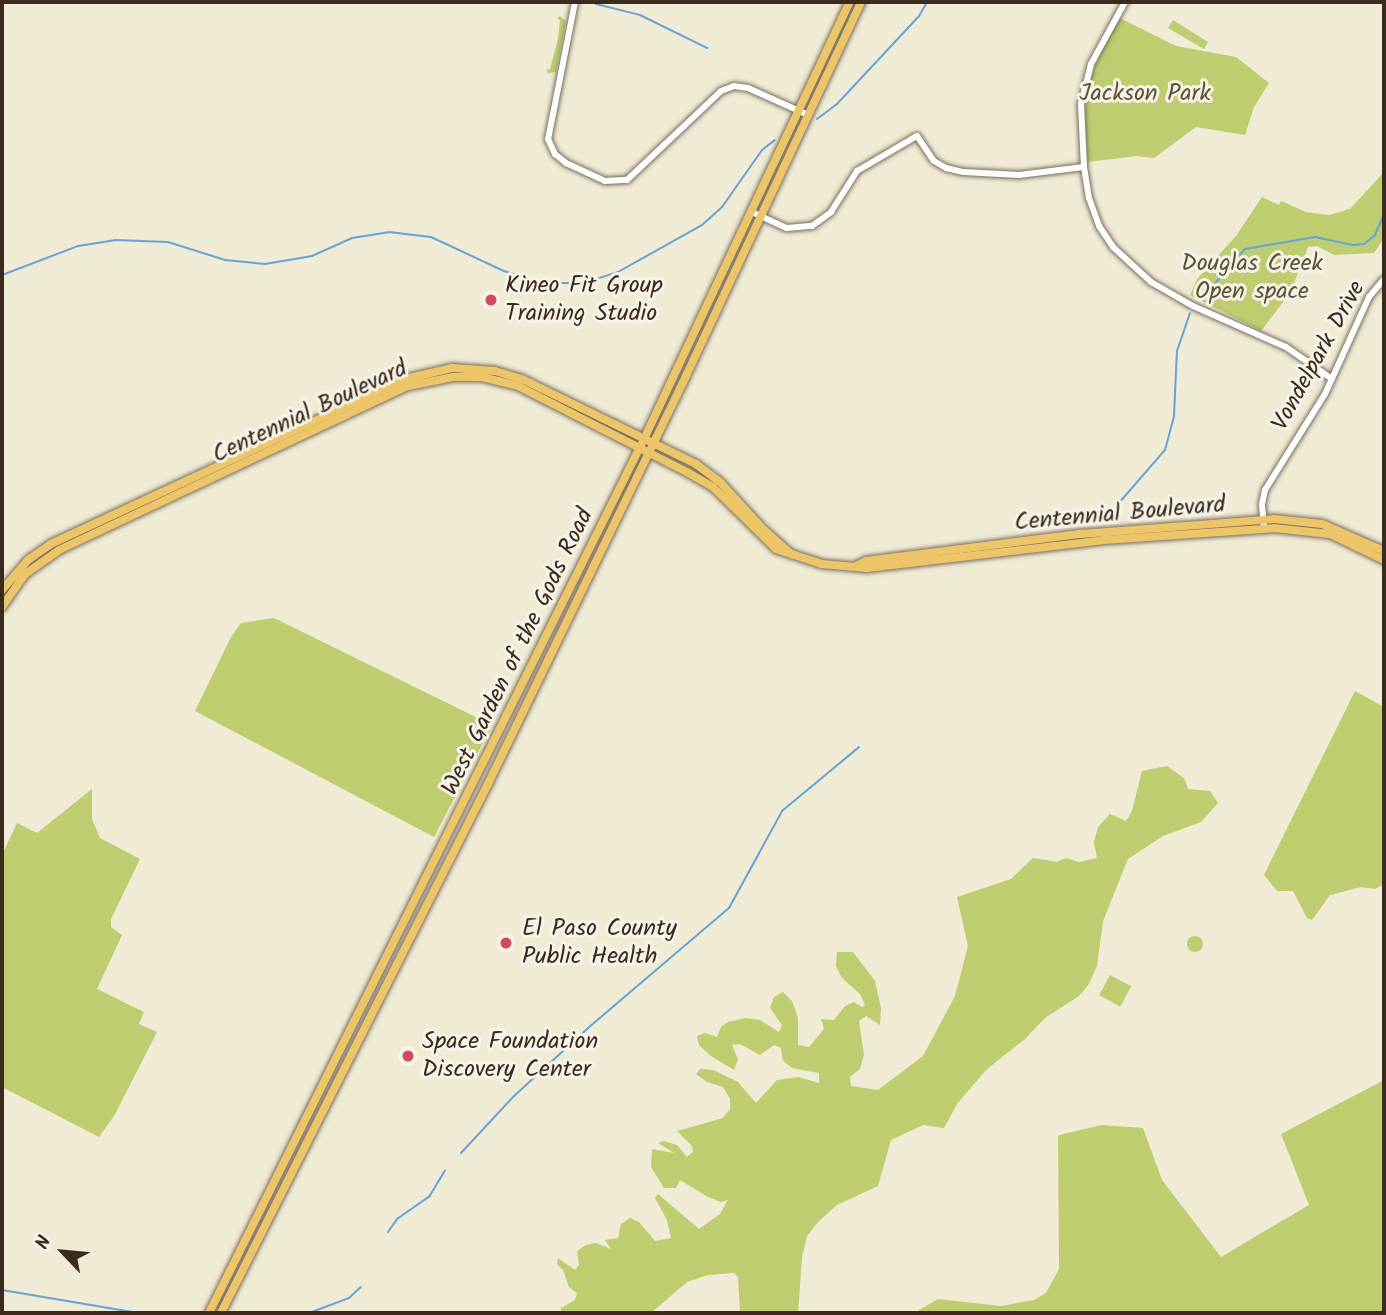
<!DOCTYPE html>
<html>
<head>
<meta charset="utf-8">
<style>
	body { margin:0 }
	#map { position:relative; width:1386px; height:1315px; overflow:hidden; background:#f0ebd5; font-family:Kalam,sans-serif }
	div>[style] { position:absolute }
	.green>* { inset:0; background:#bdcd6f; transform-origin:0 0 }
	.round { border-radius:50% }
	.stream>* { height:2px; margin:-1px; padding:0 1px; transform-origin:1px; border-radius:1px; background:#67a3d7 }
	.roads { filter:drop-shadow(0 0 2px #7a6e5e) drop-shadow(0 0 2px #7a6e5e) }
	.minor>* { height:6px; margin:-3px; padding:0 3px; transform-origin:3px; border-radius:3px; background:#fff }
	.major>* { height:8px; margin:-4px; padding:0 4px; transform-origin:4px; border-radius:4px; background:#edc569 }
	.dots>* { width:19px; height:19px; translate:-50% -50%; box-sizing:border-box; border:4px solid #f7f3e8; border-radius:50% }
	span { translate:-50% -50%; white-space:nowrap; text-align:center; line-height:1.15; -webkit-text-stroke:6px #f7f3e8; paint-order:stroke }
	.park-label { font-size:24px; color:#5c5332 }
	.poi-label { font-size:24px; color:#3b2a1e }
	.left { translate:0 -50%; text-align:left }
	.street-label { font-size:24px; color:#3b2a1e }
	.frame { position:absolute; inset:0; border:4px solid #3b2a1e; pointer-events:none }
	.north { position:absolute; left:28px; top:1217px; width:70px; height:70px; -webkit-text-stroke:5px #f7f3e8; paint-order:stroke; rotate:296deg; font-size:19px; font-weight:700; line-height:28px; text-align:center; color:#3b2a1e }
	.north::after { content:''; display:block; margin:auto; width:24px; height:32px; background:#3b2a1e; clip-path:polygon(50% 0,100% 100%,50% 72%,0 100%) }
</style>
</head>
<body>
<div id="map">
	<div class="green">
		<i style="clip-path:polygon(560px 16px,566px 21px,556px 72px,548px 73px,546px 70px,550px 69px,558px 39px,560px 20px,557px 19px)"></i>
		<i style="clip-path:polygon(1120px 18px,1176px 46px,1236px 57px,1269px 83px,1254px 107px,1245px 135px,1196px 127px,1154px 158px,1137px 156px,1088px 162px,1084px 117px,1088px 86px,1099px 55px)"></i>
		<i style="clip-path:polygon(1173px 20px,1208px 42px,1204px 49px,1168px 28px)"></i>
		<i style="clip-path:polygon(1384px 172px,1384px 238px,1374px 253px,1334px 255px,1317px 246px,1308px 247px,1290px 293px,1261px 331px,1190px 295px,1197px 279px,1236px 236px,1262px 197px,1279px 205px,1281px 201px,1306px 212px,1329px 215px,1350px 209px)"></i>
		<i style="clip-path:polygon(274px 618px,492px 725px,434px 837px,195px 711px,231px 637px,241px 623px)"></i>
		<i style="clip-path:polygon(1355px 691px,1384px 707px,1384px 884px,1375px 889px,1361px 887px,1330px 895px,1312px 920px,1307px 918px,1293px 891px,1277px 891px,1264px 875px)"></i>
		<i style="clip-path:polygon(1167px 766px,1184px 778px,1188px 789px,1210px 791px,1218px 803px,1201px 822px,1163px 836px,1128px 859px,1103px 921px,1097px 966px,1089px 984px,1079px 996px,1045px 1018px,1025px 1039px,987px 1069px,957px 1104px,944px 1128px,923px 1125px,891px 1140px,878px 1186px,837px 1205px,819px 1221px,807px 1236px,802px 1257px,798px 1313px,740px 1313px,738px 1277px,734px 1273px,708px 1275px,687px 1282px,651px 1313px,561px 1313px,561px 1308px,575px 1300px,577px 1293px,569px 1287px,563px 1270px,557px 1264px,558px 1258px,575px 1270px,579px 1265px,577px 1251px,586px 1245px,596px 1243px,611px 1249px,605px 1240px,618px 1238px,621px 1224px,630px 1218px,639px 1222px,655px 1241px,671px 1238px,667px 1220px,655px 1198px,658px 1194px,699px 1229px,720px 1214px,728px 1200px,721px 1202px,708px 1197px,680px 1180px,676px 1188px,664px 1188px,651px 1167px,652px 1149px,674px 1153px,658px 1143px,664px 1141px,677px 1145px,687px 1157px,693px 1152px,692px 1146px,677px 1131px,723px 1118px,730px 1109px,730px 1099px,723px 1087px,707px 1082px,696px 1074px,700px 1069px,713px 1070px,738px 1082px,756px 1103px,777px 1080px,798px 1077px,819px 1083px,819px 1073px,792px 1068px,783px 1061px,781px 1048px,774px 1045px,760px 1055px,740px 1044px,732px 1045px,738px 1059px,734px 1070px,711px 1056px,699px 1045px,697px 1036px,705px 1033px,717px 1037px,721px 1027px,728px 1022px,746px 1018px,760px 1020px,779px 1032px,782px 1025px,770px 1008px,774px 997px,783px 992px,792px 1001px,798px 1018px,798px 1045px,809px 1047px,824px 1029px,821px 1019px,834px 1020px,845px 1006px,854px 1002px,862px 1007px,865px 1005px,860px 994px,842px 978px,836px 966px,837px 952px,853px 952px,875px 981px,881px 1008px,880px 1025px,866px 1016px,859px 1021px,864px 1055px,860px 1069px,850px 1077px,851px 1086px,878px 1090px,923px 1056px,955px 996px,968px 946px,957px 897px,1011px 879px,1033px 858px,1057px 862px,1066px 858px,1079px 862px,1097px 858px,1094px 842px,1098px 827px,1110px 814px,1126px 821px,1132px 811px,1142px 771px)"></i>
		<i style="clip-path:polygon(92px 789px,92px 819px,100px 838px,140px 859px,111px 919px,111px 927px,122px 935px,97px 989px,144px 1012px,139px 1024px,157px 1032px,114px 1116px,99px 1137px,2px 1087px,2px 855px,17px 823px,37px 833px)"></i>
		<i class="round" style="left:1187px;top:936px;width:16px;height:16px"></i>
		<i style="left:1110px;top:975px;width:24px;height:23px;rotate:28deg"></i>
		<i style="clip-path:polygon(1384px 1080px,1384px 1313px,914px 1313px,938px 1299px,1001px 1306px,1034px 1300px,1046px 1293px,1059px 1269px,1058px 1136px,1063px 1134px,1102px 1125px,1143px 1128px,1162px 1180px,1221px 1257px,1309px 1205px,1281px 1134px)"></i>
	</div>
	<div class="stream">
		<i style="left:596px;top:4px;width:45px;rotate:14deg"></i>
		<i style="left:640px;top:15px;width:75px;rotate:26.2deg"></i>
		<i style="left:817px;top:119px;width:25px;rotate:-37deg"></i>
		<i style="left:837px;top:104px;width:120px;rotate:-47deg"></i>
		<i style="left:919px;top:16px;width:16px;rotate:-60deg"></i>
		<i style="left:2px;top:275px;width:81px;rotate:-20.9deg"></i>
		<i style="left:78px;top:246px;width:37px;rotate:-9deg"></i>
		<i style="left:115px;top:240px;width:53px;rotate:2.2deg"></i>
		<i style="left:168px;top:242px;width:60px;rotate:17.5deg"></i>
		<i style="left:225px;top:260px;width:40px;rotate:5.7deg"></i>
		<i style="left:265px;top:264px;width:48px;rotate:-9.7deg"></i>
		<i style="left:312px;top:256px;width:44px;rotate:-24.2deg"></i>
		<i style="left:352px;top:238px;width:37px;rotate:-9deg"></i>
		<i style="left:389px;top:232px;width:42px;rotate:6.8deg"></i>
		<i style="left:431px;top:237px;width:81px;rotate:25deg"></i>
		<i style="left:504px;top:271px;width:36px;rotate:19deg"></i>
		<i style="left:538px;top:283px;width:46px"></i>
		<i style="left:584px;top:283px;width:36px;rotate:-18deg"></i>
		<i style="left:618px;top:272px;width:96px;rotate:-29.2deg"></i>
		<i style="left:702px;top:225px;width:27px;rotate:-42deg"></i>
		<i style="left:722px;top:207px;width:70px;rotate:-54.9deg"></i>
		<i style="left:762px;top:150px;width:16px;rotate:-38deg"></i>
		<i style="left:1205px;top:295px;width:61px;rotate:-49deg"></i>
		<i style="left:1245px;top:249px;width:71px;rotate:-9.7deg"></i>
		<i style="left:1315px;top:237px;width:39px;rotate:12deg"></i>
		<i style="left:1353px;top:245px;width:11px;rotate:-5deg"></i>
		<i style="left:1364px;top:244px;width:14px;rotate:-39deg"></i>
		<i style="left:1375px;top:235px;width:23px;rotate:-67deg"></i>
		<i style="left:1112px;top:518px;width:15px;rotate:-67deg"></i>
		<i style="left:1118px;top:504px;width:72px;rotate:-49deg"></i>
		<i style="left:1165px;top:450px;width:35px;rotate:-75deg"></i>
		<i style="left:1174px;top:416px;width:65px;rotate:-87.4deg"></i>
		<i style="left:1177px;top:351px;width:40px;rotate:-71.1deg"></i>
		<i style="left:461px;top:1153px;width:76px;rotate:-47.1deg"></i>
		<i style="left:513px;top:1097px;width:102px;rotate:-42.6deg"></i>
		<i style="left:588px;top:1028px;width:185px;rotate:-40.4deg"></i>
		<i style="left:729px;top:908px;width:111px;rotate:-61.3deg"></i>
		<i style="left:782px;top:811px;width:100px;rotate:-39.7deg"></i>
		<i style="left:388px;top:1232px;width:16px;rotate:-55deg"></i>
		<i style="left:397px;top:1219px;width:39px;rotate:-35deg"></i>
		<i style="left:429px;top:1197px;width:31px;rotate:-59deg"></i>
		<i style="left:2px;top:1290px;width:138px;rotate:9.6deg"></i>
		<i style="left:309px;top:1313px;width:43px;rotate:-20.6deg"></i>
		<i style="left:349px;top:1298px;width:16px;rotate:-43deg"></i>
	</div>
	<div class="roads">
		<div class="minor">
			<i style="left:575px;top:2px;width:140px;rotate:101.1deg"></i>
			<i style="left:548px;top:139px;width:17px;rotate:65deg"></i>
			<i style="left:555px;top:154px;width:14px;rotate:39deg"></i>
			<i style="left:566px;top:163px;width:43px;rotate:24.8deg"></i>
			<i style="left:605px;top:181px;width:22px;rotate:-3deg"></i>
			<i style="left:627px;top:180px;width:129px;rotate:-43.4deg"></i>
			<i style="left:721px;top:91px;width:14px;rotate:-21deg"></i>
			<i style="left:734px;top:86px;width:14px;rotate:8deg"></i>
			<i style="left:748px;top:88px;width:66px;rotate:24.2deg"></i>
			<i style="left:1125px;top:2px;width:71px;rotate:118.7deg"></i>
			<i style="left:1091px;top:64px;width:41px;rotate:104deg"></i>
			<i style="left:1081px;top:104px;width:63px;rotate:87.3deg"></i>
			<i style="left:1084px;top:167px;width:31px;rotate:81deg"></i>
			<i style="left:1089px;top:198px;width:30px;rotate:70deg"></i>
			<i style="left:1099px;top:226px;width:25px;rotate:56deg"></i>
			<i style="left:1113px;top:247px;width:52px;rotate:42.6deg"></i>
			<i style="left:1151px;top:282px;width:48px;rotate:29.7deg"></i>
			<i style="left:1193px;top:306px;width:102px;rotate:23.8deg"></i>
			<i style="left:1286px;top:347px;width:56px;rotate:34.8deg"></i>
			<i style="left:752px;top:212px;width:38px;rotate:25deg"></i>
			<i style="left:787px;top:228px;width:25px;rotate:-5deg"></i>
			<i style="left:812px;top:226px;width:24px;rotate:-36deg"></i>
			<i style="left:831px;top:212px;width:49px;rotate:-57.6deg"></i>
			<i style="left:857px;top:171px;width:69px;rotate:-30.3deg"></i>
			<i style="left:917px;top:136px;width:30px;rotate:56deg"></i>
			<i style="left:934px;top:161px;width:14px;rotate:30deg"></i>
			<i style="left:946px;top:168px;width:18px;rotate:13deg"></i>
			<i style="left:964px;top:172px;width:55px;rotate:3.1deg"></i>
			<i style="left:1019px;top:175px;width:65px;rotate:-7deg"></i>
			<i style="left:1264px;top:528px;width:24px;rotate:-95deg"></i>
			<i style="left:1262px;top:504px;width:14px;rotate:-78deg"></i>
			<i style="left:1265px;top:490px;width:113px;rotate:-58deg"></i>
			<i style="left:1325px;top:394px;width:107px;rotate:-65.6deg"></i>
			<i style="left:1369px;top:297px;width:23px;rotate:-50deg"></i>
		</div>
		<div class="major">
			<i style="left:856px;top:566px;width:11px;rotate:-27deg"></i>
			<i style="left:866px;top:561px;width:217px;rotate:-7.2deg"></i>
			<i style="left:1081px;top:534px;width:194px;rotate:-4.4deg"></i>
			<i style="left:1274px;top:519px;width:48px;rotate:5.9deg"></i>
			<i style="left:1322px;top:524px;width:68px;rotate:23.5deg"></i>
			<i style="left:2px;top:590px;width:40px;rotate:-49deg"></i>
			<i style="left:28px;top:560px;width:28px;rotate:-35deg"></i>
			<i style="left:51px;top:544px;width:391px;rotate:-25deg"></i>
			<i style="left:405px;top:379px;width:48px;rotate:-13.2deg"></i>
			<i style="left:452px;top:368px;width:43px;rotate:4deg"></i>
			<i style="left:495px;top:371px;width:28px;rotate:17deg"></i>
			<i style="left:522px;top:379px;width:194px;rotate:26deg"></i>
			<i style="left:696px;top:464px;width:30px;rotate:37deg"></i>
			<i style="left:720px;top:482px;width:62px;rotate:47.6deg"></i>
			<i style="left:762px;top:528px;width:39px;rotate:42deg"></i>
			<i style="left:2px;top:607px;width:39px;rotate:-55deg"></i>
			<i style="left:24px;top:575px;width:43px;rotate:-35.5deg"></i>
			<i style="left:59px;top:550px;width:386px;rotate:-25.2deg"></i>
			<i style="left:408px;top:386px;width:46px;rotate:-11.3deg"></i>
			<i style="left:453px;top:377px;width:29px"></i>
			<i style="left:482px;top:377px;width:37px;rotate:14deg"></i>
			<i style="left:518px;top:386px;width:190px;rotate:27deg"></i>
			<i style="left:687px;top:472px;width:30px;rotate:30deg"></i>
			<i style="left:713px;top:487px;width:88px;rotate:44.5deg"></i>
			<i style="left:776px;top:549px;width:48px;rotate:18.1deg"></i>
			<i style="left:822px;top:564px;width:45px;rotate:5.1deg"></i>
			<i style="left:867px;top:568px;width:239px;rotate:-6.7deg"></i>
			<i style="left:1104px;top:540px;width:170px;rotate:-4deg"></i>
			<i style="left:1274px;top:528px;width:56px;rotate:6.1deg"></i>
			<i style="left:1330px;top:534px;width:60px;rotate:25.7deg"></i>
			<i style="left:209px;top:1313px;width:976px;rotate:-63.54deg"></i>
			<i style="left:644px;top:439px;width:483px;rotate:-64.8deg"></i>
			<i style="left:221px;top:1313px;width:593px;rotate:-63.22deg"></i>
			<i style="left:488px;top:784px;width:454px;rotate:-64.1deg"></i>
			<i style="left:686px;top:376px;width:413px;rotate:-64.9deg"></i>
		</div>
	</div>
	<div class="dots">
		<i style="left:491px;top:300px;background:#d1495b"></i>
		<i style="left:506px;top:943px;background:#d1495b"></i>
		<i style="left:408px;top:1056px;background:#d1495b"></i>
	</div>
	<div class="park-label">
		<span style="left:1145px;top:94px">Jackson Park</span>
		<span style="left:1252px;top:278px">Douglas Creek<br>Open space</span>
	</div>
	<div class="poi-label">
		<span class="left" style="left:505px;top:300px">Kineo Fit Group<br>Training Studio</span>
		<span class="left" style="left:522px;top:943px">El Paso County<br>Public Health</span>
		<span class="left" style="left:422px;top:1056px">Space Foundation<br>Discovery Center</span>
	</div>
	<div class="street-label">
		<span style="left:1319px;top:356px;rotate:-61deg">Vondelpark Drive</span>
		<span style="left:310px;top:412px;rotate:-25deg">Centennial Boulevard</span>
		<span style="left:1120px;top:514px;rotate:-5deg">Centennial Boulevard</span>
		<span style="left:518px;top:652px;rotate:-64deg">West Garden of the Gods Road</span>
	</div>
	<div class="frame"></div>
	<div class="north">N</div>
</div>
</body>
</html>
